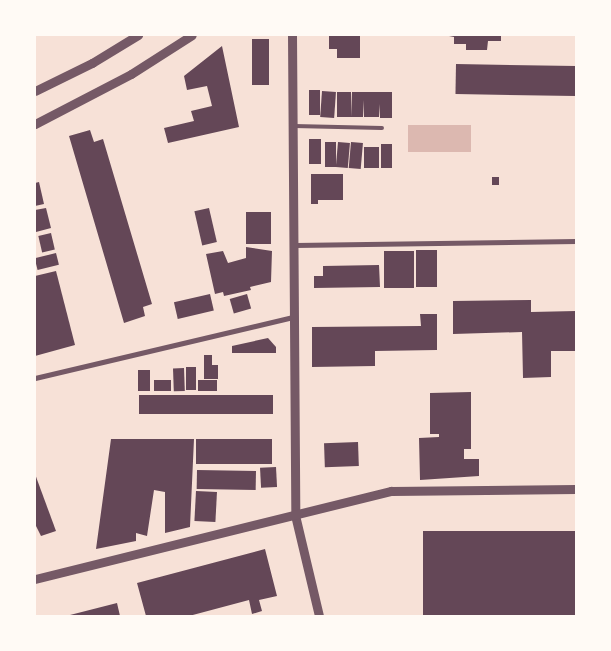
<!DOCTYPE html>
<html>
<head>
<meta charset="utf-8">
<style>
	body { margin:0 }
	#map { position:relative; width:611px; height:651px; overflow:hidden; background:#f7e1d7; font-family:"DejaVu Sans",sans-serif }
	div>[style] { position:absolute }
	.water>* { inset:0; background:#dcb8b0; transform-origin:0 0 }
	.building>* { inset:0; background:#644757; transform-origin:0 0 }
	.service>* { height:4px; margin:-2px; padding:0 2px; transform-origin:2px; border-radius:2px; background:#755966 }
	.minor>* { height:5px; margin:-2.5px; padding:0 2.5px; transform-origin:2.5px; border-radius:2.5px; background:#755966 }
	.tertiary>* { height:9px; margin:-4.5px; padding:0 4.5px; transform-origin:4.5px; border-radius:4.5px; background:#755966 }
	span { translate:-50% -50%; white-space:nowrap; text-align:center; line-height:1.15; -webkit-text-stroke:5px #fffaf5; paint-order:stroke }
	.frame { position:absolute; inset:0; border:36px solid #fffaf5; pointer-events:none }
</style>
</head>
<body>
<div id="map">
	<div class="water">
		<i style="left:408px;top:125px;width:63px;height:27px"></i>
	</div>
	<div class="building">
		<i style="clip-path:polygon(329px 35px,360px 35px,360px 58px,337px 58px,337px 49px,329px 49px)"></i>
		<i style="clip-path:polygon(444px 35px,501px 35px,501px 41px,488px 41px,487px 50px,466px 50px,466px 44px,454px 44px,454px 37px)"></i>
		<i style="left:269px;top:39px;width:46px;height:17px;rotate:90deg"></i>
		<i style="clip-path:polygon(222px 46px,239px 127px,168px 143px,164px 128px,194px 121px,191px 111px,212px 106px,207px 86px,187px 90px,184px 76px)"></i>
		<i style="left:456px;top:64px;width:120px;height:30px;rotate:1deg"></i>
		<i style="left:309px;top:90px;width:11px;height:25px"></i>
		<i style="left:322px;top:91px;width:14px;height:26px;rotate:4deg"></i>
		<i style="left:337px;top:92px;width:14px;height:25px"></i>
		<i style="clip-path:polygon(352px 92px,392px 92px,392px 118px,380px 118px,380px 104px,379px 117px,364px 117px,364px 100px,363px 117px,351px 117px)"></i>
		<i style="clip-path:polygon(90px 130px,94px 142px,103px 139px,152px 304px,143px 307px,145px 316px,124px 323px,69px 136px)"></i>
		<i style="left:309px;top:139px;width:12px;height:25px"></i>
		<i style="left:325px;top:142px;width:11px;height:25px"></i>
		<i style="left:338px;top:142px;width:12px;height:25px;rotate:5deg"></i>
		<i style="left:351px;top:142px;width:12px;height:26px;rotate:5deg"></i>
		<i style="left:381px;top:144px;width:11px;height:24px"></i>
		<i style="left:364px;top:147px;width:15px;height:21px"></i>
		<i style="clip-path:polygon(311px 174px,343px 174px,343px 200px,318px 200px,318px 204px,311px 204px)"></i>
		<i style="left:499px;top:177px;width:8px;height:7px;rotate:90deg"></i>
		<i style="clip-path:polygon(39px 182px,44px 204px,35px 206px,35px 183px)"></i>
		<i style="clip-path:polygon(46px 208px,51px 228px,36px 232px,35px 210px)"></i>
		<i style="left:209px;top:208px;width:35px;height:15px;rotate:77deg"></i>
		<i style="left:246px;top:212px;width:25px;height:32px"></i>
		<i style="left:51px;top:233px;width:17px;height:13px;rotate:77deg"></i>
		<i style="clip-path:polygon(246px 247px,272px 251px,271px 282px,250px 287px,251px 290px,224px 296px,223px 292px,215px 294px,206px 254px,223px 251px,228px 263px,246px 258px)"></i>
		<i style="left:437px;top:250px;width:37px;height:21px;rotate:90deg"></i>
		<i style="left:414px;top:251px;width:37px;height:30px;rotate:90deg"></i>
		<i style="left:56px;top:253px;width:12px;height:22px;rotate:76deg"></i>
		<i style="clip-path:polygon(379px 265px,380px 287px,314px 288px,314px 276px,323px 276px,323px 266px)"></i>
		<i style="clip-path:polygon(56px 271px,75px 345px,35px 356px,35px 276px)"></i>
		<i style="left:210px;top:294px;width:17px;height:37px;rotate:77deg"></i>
		<i style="left:247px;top:294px;width:15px;height:18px;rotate:74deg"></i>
		<i style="clip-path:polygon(531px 300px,531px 312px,576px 311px,576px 351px,551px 351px,551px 377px,523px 378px,522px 332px,453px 334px,453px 301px)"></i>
		<i style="clip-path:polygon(420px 314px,437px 314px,437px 350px,375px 351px,375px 366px,312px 367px,312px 327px,421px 326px)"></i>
		<i style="clip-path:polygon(268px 338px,276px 347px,276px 353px,232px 353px,232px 346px)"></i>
		<i style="clip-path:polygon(204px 355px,212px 355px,212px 365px,218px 365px,218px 379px,204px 379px)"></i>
		<i style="left:186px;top:367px;width:10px;height:23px"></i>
		<i style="left:184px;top:368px;width:23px;height:11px;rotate:88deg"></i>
		<i style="left:138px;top:370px;width:12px;height:21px"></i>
		<i style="left:154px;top:380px;width:17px;height:11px"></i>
		<i style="left:198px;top:380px;width:19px;height:11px"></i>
		<i style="clip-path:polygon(471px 392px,471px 449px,464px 449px,464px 459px,479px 459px,479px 476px,420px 480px,419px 438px,439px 437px,439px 434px,430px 434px,430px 393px)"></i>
		<i style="left:273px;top:395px;width:19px;height:134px;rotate:90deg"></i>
		<i style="clip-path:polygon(111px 439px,194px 439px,190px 527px,165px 533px,165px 492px,154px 490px,147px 536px,136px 533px,136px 541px,96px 549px)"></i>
		<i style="left:272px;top:439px;width:25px;height:76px;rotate:90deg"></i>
		<i style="left:358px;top:442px;width:24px;height:34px;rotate:88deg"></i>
		<i style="left:276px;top:467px;width:20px;height:16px;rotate:87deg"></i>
		<i style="left:197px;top:470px;width:59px;height:19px;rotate:1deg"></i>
		<i style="clip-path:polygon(35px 474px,56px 531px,41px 536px,35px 524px)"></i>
		<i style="left:196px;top:491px;width:21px;height:30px;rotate:3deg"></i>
		<i style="left:576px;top:531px;width:85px;height:153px;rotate:90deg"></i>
		<i style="clip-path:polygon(265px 549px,277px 596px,259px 600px,262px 611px,252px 614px,249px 600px,189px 616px,146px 616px,137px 583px)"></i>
		<i style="clip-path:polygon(117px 603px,120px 616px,70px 616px,70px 615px)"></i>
	</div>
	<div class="service">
		<i style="left:294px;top:126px;width:88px;rotate:1.3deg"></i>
	</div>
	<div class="minor">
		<i style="left:295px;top:245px;width:281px;rotate:-0.8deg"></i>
		<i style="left:35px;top:378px;width:265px;rotate:-13.3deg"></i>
	</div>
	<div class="tertiary">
		<i style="left:292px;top:35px;width:480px;rotate:89.6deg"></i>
		<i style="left:295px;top:515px;width:104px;rotate:76.6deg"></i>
		<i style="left:35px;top:91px;width:64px;rotate:-26.2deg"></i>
		<i style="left:92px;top:63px;width:54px;rotate:-31.3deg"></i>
		<i style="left:35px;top:124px;width:108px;rotate:-27.5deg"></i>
		<i style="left:131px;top:74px;width:72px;rotate:-32.6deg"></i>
		<i style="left:35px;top:579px;width:367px;rotate:-13.9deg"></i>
		<i style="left:391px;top:491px;width:185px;rotate:-0.6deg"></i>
	</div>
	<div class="frame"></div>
</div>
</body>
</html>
